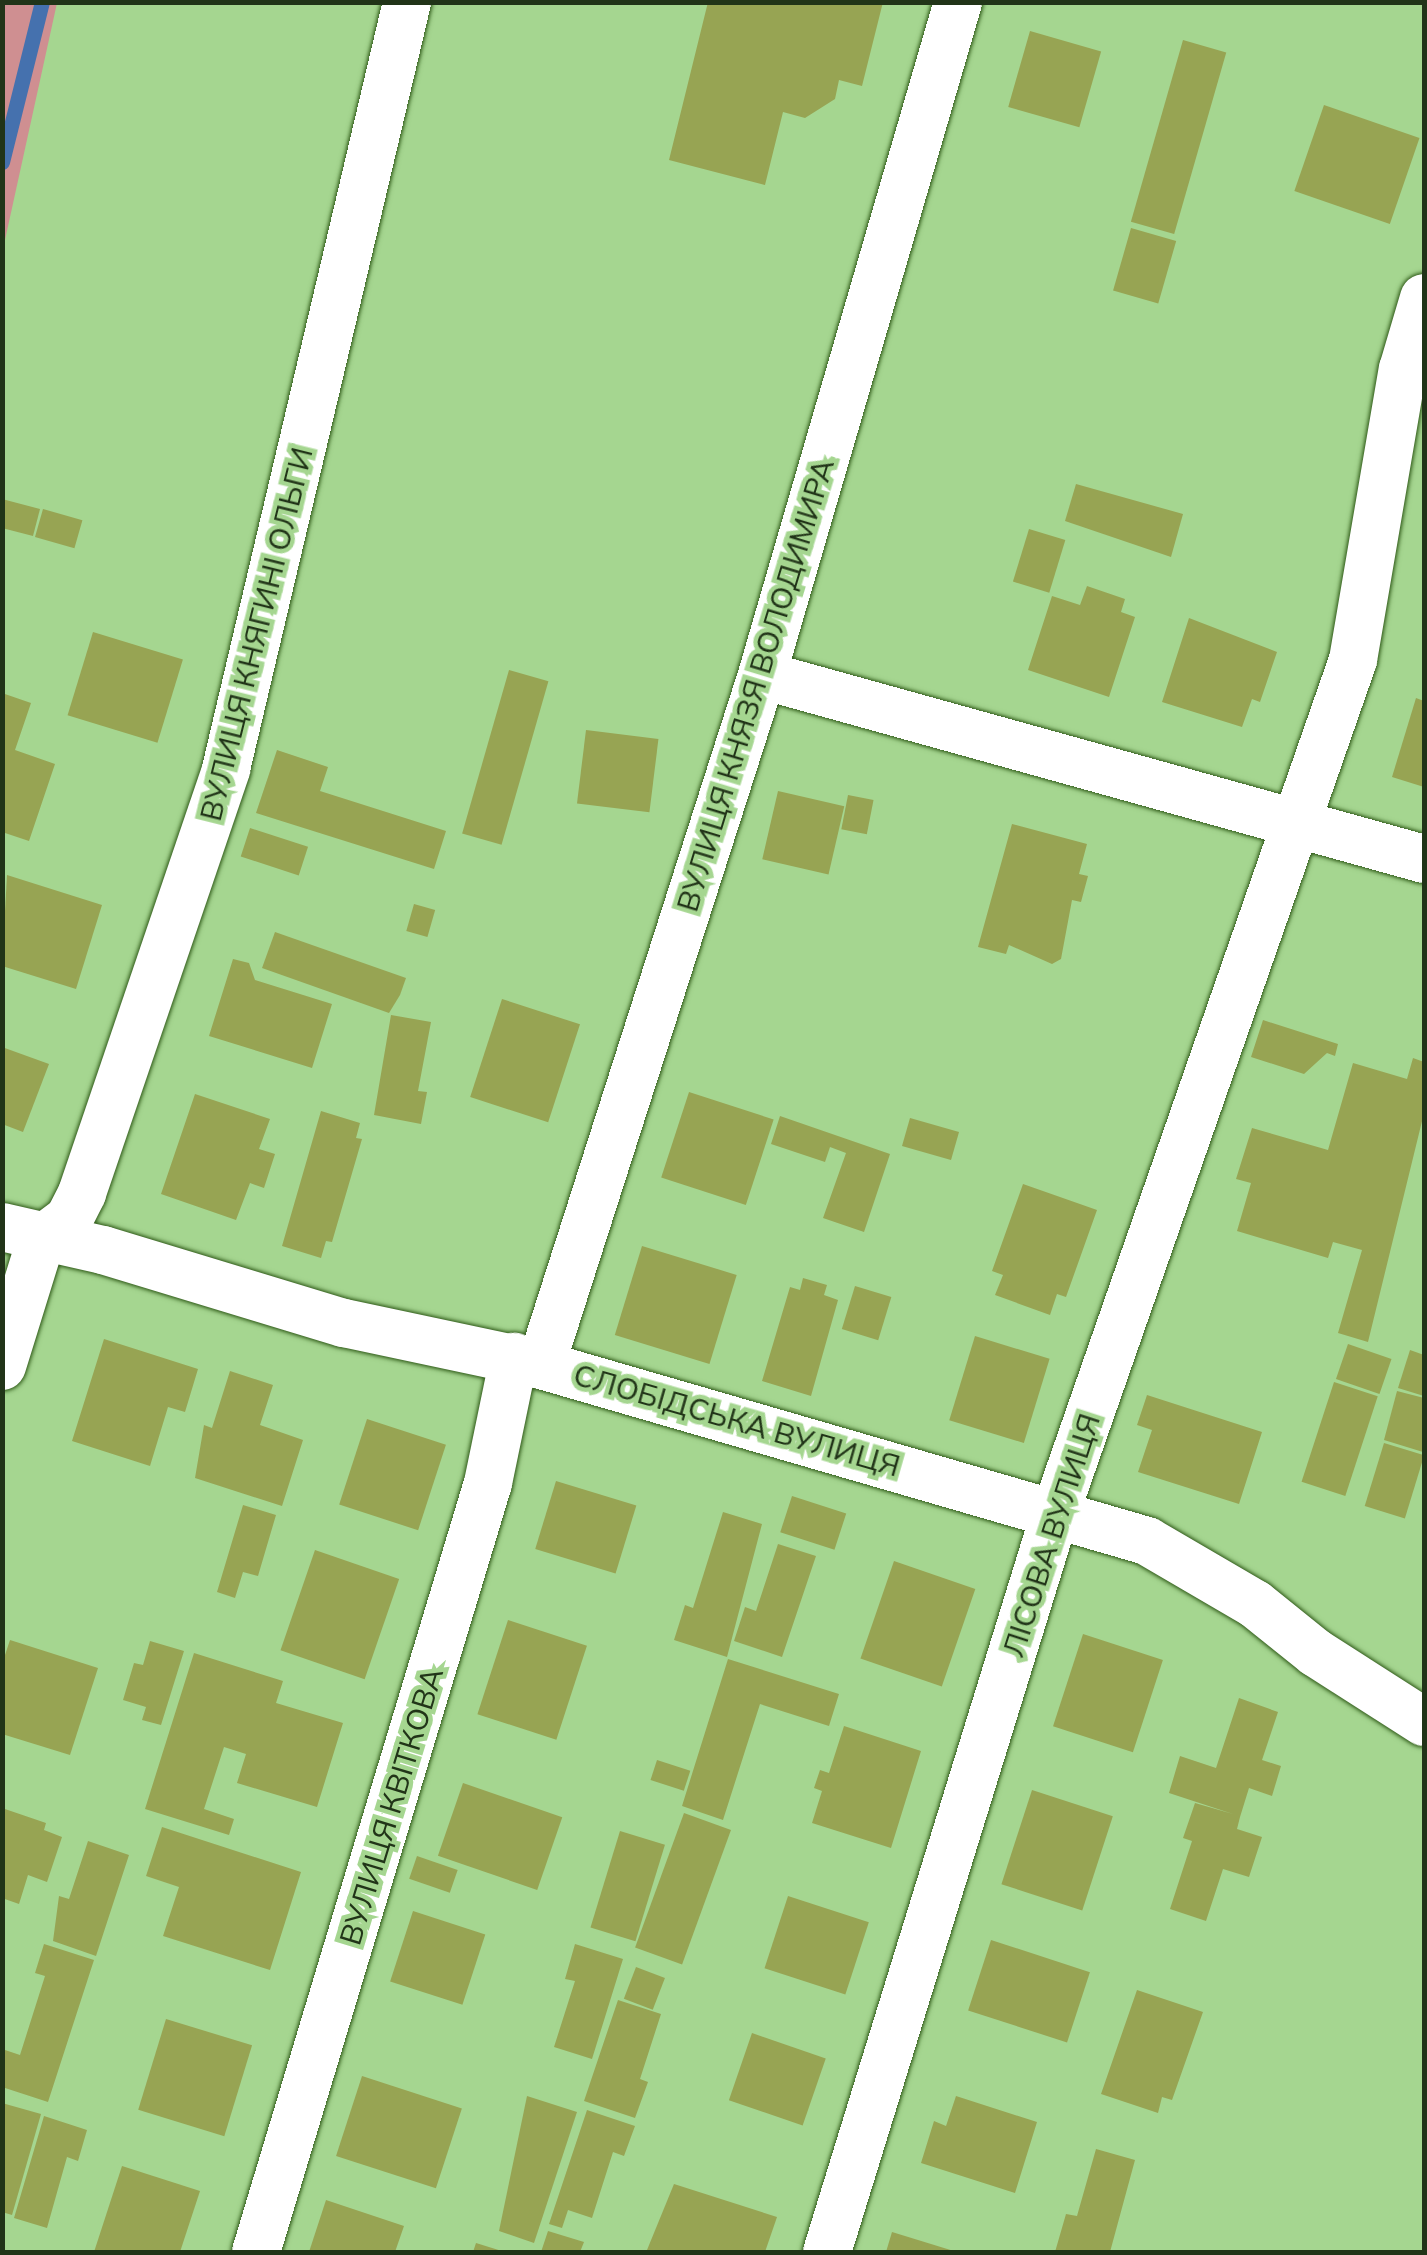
<!DOCTYPE html>
<html>
<head>
<meta charset="utf-8">
<style>
	body { margin:0 }
	#map { position:relative; width:1427px; height:2255px; overflow:hidden; background:#a5d690; font-family:Mulish,sans-serif }
	div>[style] { position:absolute }
	.green>* { inset:0; background:#cf8f91 }
	.stream>* { height:15px; margin:-7.5px; padding:0 7.5px; transform-origin:7.5px; border-radius:7.5px; background:#4571ae }
	.building>* { inset:0; background:#97a453; transform-origin:0 0 }
	.roads { filter:drop-shadow(0 0 2px #2f5a18) drop-shadow(0 0 2px #2f5a18) }
	.street>* { height:48px; margin:-24px; padding:0 24px; transform-origin:24px; border-radius:24px; background:#fff }
	span { translate:-50% -50%; white-space:nowrap; text-align:center; line-height:1.15; -webkit-text-stroke:9px #a5d690; paint-order:stroke }
	.street-label { font-size:30px; color:#213418 }
	.frame { position:absolute; inset:0; border:5px solid #213418; pointer-events:none }
</style>
</head>
<body>
<div id="map">
	<div class="green">
		<i style="clip-path:polygon(3px 2px,57px 3px,3px 249px,2px 3px)"></i>
	</div>
	<div class="stream">
		<i style="left:2px;top:162px;width:165px;rotate:-76deg"></i>
	</div>
	<div class="building">
		<i style="clip-path:polygon(708px 2px,883px 2px,862px 86px,839px 80px,835px 99px,805px 118px,783px 112px,765px 185px,669px 160px)"></i>
		<i style="left:1030px;top:31px;width:74px;height:79px;rotate:16deg"></i>
		<i style="left:1183px;top:40px;width:45px;height:189px;rotate:16deg"></i>
		<i style="left:1324px;top:105px;width:101px;height:91px;rotate:19deg"></i>
		<i style="left:1131px;top:228px;width:47px;height:65px;rotate:16deg"></i>
		<i style="clip-path:polygon(1076px 484px,1183px 514px,1171px 557px,1065px 521px)"></i>
		<i style="clip-path:polygon(2px 499px,40px 509px,33px 536px,2px 528px)"></i>
		<i style="left:43px;top:509px;width:41px;height:29px;rotate:16deg"></i>
		<i style="left:1029px;top:529px;width:38px;height:55px;rotate:17deg"></i>
		<i style="clip-path:polygon(1087px 586px,1125px 599px,1121px 612px,1135px 617px,1109px 697px,1028px 670px,1052px 596px,1080px 605px)"></i>
		<i style="clip-path:polygon(1189px 618px,1277px 652px,1260px 702px,1252px 699px,1242px 727px,1162px 702px)"></i>
		<i style="left:93px;top:632px;width:94px;height:87px;rotate:17deg"></i>
		<i style="left:509px;top:670px;width:41px;height:170px;rotate:16deg"></i>
		<i style="clip-path:polygon(2px 693px,31px 703px,15px 750px,55px 764px,29px 841px,2px 832px)"></i>
		<i style="clip-path:polygon(1416px 698px,1424px 701px,1424px 787px,1392px 777px)"></i>
		<i style="left:586px;top:730px;width:73px;height:74px;rotate:7deg"></i>
		<i style="clip-path:polygon(277px 750px,328px 767px,320px 791px,446px 831px,434px 869px,256px 813px)"></i>
		<i style="left:778px;top:791px;width:68px;height:70px;rotate:13deg"></i>
		<i style="left:848px;top:795px;width:26px;height:35px;rotate:11deg"></i>
		<i style="clip-path:polygon(1012px 824px,1087px 844px,1079px 874px,1088px 876px,1081px 902px,1072px 900px,1061px 959px,1052px 964px,1009px 945px,1006px 954px,978px 947px)"></i>
		<i style="left:250px;top:828px;width:61px;height:30px;rotate:18deg"></i>
		<i style="clip-path:polygon(7px 875px,102px 905px,76px 989px,2px 966px)"></i>
		<i style="left:414px;top:904px;width:22px;height:28px;rotate:16deg"></i>
		<i style="clip-path:polygon(275px 932px,406px 978px,400px 995px,389px 1013px,262px 968px)"></i>
		<i style="clip-path:polygon(233px 959px,249px 963px,255px 980px,332px 1004px,312px 1068px,209px 1036px)"></i>
		<i style="left:502px;top:999px;width:82px;height:103px;rotate:18deg"></i>
		<i style="clip-path:polygon(391px 1015px,431px 1022px,418px 1091px,427px 1092px,421px 1124px,374px 1115px)"></i>
		<i style="clip-path:polygon(1263px 1020px,1338px 1044px,1335px 1056px,1327px 1053px,1304px 1074px,1251px 1057px)"></i>
		<i style="clip-path:polygon(2px 1047px,49px 1064px,23px 1132px,2px 1124px)"></i>
		<i style="clip-path:polygon(1413px 1058px,1424px 1062px,1424px 1113px,1368px 1342px,1338px 1333px,1362px 1250px,1333px 1242px,1328px 1258px,1237px 1231px,1251px 1183px,1236px 1179px,1252px 1128px,1328px 1150px,1353px 1063px,1407px 1079px)"></i>
		<i style="left:689px;top:1092px;width:89px;height:90px;rotate:18deg"></i>
		<i style="clip-path:polygon(195px 1094px,270px 1119px,259px 1149px,275px 1154px,264px 1188px,250px 1183px,236px 1220px,161px 1194px)"></i>
		<i style="clip-path:polygon(321px 1111px,360px 1123px,356px 1138px,362px 1139px,332px 1242px,326px 1241px,321px 1258px,282px 1246px)"></i>
		<i style="clip-path:polygon(780px 1116px,890px 1154px,864px 1232px,823px 1218px,846px 1153px,830px 1147px,825px 1162px,771px 1144px)"></i>
		<i style="left:910px;top:1118px;width:51px;height:29px;rotate:16deg"></i>
		<i style="clip-path:polygon(1023px 1184px,1097px 1210px,1066px 1297px,1057px 1294px,1050px 1315px,995px 1295px,1003px 1275px,992px 1271px)"></i>
		<i style="left:642px;top:1246px;width:99px;height:93px;rotate:17deg"></i>
		<i style="clip-path:polygon(803px 1278px,827px 1285px,824px 1295px,838px 1300px,811px 1396px,762px 1381px,790px 1287px,800px 1290px)"></i>
		<i style="left:855px;top:1286px;width:38px;height:45px;rotate:17deg"></i>
		<i style="left:975px;top:1336px;width:78px;height:88px;rotate:17deg"></i>
		<i style="clip-path:polygon(104px 1339px,198px 1369px,185px 1412px,168px 1407px,150px 1466px,72px 1441px)"></i>
		<i style="left:1348px;top:1344px;width:46px;height:37px;rotate:19deg"></i>
		<i style="clip-path:polygon(1410px 1350px,1424px 1355px,1424px 1396px,1398px 1388px)"></i>
		<i style="clip-path:polygon(230px 1371px,273px 1385px,260px 1425px,303px 1440px,282px 1506px,195px 1478px,204px 1425px,212px 1428px)"></i>
		<i style="left:1334px;top:1382px;width:46px;height:105px;rotate:18deg"></i>
		<i style="clip-path:polygon(1397px 1391px,1424px 1398px,1423px 1452px,1384px 1440px)"></i>
		<i style="clip-path:polygon(1147px 1395px,1262px 1432px,1239px 1504px,1138px 1472px,1152px 1430px,1137px 1425px)"></i>
		<i style="left:367px;top:1419px;width:83px;height:90px;rotate:18deg"></i>
		<i style="left:1384px;top:1443px;width:42px;height:66px;rotate:17deg"></i>
		<i style="left:556px;top:1481px;width:84px;height:71px;rotate:17deg"></i>
		<i style="left:792px;top:1496px;width:57px;height:38px;rotate:18deg"></i>
		<i style="clip-path:polygon(243px 1505px,276px 1515px,258px 1576px,243px 1572px,235px 1598px,217px 1592px)"></i>
		<i style="clip-path:polygon(723px 1512px,762px 1524px,727px 1657px,674px 1640px,685px 1605px,693px 1608px)"></i>
		<i style="clip-path:polygon(778px 1544px,816px 1556px,782px 1657px,734px 1641px,745px 1607px,756px 1611px)"></i>
		<i style="left:315px;top:1550px;width:89px;height:106px;rotate:19deg"></i>
		<i style="left:894px;top:1561px;width:86px;height:103px;rotate:19deg"></i>
		<i style="left:508px;top:1620px;width:83px;height:99px;rotate:18deg"></i>
		<i style="left:1083px;top:1634px;width:84px;height:97px;rotate:18deg"></i>
		<i style="clip-path:polygon(10px 1640px,98px 1668px,70px 1755px,2px 1734px,2px 1664px)"></i>
		<i style="clip-path:polygon(150px 1641px,184px 1651px,161px 1725px,142px 1720px,146px 1707px,123px 1700px,134px 1663px,143px 1665px)"></i>
		<i style="clip-path:polygon(194px 1653px,283px 1681px,276px 1703px,343px 1723px,317px 1807px,237px 1783px,246px 1754px,224px 1747px,204px 1809px,234px 1819px,229px 1835px,145px 1809px)"></i>
		<i style="clip-path:polygon(728px 1659px,839px 1694px,829px 1726px,760px 1704px,723px 1820px,682px 1806px)"></i>
		<i style="clip-path:polygon(1239px 1698px,1278px 1712px,1262px 1760px,1281px 1766px,1272px 1796px,1249px 1788px,1240px 1817px,1237px 1829px,1262px 1837px,1249px 1877px,1223px 1869px,1206px 1921px,1170px 1909px,1192px 1841px,1183px 1838px,1195px 1803px,1233px 1814px,1169px 1793px,1180px 1756px,1216px 1768px)"></i>
		<i style="clip-path:polygon(844px 1726px,921px 1751px,891px 1848px,812px 1823px,822px 1791px,814px 1788px,820px 1770px,829px 1773px)"></i>
		<i style="left:657px;top:1760px;width:35px;height:21px;rotate:18deg"></i>
		<i style="left:463px;top:1783px;width:105px;height:77px;rotate:19deg"></i>
		<i style="left:1032px;top:1790px;width:85px;height:99px;rotate:18deg"></i>
		<i style="clip-path:polygon(2px 1808px,46px 1823px,44px 1830px,62px 1837px,47px 1882px,28px 1875px,19px 1904px,2px 1898px)"></i>
		<i style="left:684px;top:1813px;width:50px;height:143px;rotate:20deg"></i>
		<i style="clip-path:polygon(162px 1827px,301px 1872px,270px 1970px,163px 1936px,179px 1887px,146px 1876px)"></i>
		<i style="left:620px;top:1831px;width:47px;height:101px;rotate:17deg"></i>
		<i style="clip-path:polygon(88px 1841px,129px 1855px,96px 1956px,53px 1941px,59px 1896px,69px 1899px)"></i>
		<i style="left:417px;top:1856px;width:43px;height:24px;rotate:19deg"></i>
		<i style="left:788px;top:1896px;width:85px;height:76px;rotate:18deg"></i>
		<i style="left:413px;top:1911px;width:76px;height:74px;rotate:18deg"></i>
		<i style="left:991px;top:1940px;width:104px;height:74px;rotate:18deg"></i>
		<i style="clip-path:polygon(44px 1944px,94px 1960px,48px 2102px,2px 2087px,2px 2049px,20px 2055px,45px 1976px,35px 1973px)"></i>
		<i style="clip-path:polygon(575px 1944px,623px 1959px,592px 2059px,554px 2047px,575px 1981px,565px 1979px)"></i>
		<i style="left:636px;top:1967px;width:31px;height:34px;rotate:21deg"></i>
		<i style="clip-path:polygon(1137px 1990px,1203px 2012px,1172px 2100px,1162px 2097px,1158px 2113px,1101px 2094px)"></i>
		<i style="clip-path:polygon(618px 2000px,661px 2014px,640px 2079px,648px 2082px,635px 2118px,584px 2101px)"></i>
		<i style="left:166px;top:2019px;width:90px;height:95px;rotate:17deg"></i>
		<i style="left:752px;top:2033px;width:78px;height:71px;rotate:19deg"></i>
		<i style="left:362px;top:2076px;width:105px;height:84px;rotate:18deg"></i>
		<i style="clip-path:polygon(527px 2096px,577px 2112px,534px 2243px,499px 2231px)"></i>
		<i style="clip-path:polygon(956px 2096px,1037px 2122px,1015px 2193px,921px 2163px,934px 2121px,946px 2126px)"></i>
		<i style="clip-path:polygon(2px 2103px,41px 2114px,12px 2215px,2px 2212px)"></i>
		<i style="clip-path:polygon(587px 2110px,635px 2126px,624px 2156px,613px 2152px,592px 2218px,568px 2210px,562px 2228px,549px 2224px)"></i>
		<i style="clip-path:polygon(44px 2116px,87px 2130px,78px 2161px,67px 2157px,47px 2228px,14px 2218px)"></i>
		<i style="clip-path:polygon(1096px 2149px,1135px 2160px,1110px 2252px,1055px 2252px,1066px 2214px,1077px 2216px)"></i>
		<i style="clip-path:polygon(122px 2166px,200px 2191px,180px 2252px,94px 2252px)"></i>
		<i style="clip-path:polygon(674px 2184px,777px 2217px,765px 2252px,647px 2250px)"></i>
		<i style="clip-path:polygon(326px 2200px,404px 2226px,395px 2252px,309px 2252px)"></i>
		<i style="clip-path:polygon(548px 2231px,584px 2242px,580px 2252px,541px 2252px)"></i>
		<i style="clip-path:polygon(892px 2232px,957px 2252px,886px 2252px)"></i>
		<i style="clip-path:polygon(476px 2243px,505px 2252px,473px 2252px)"></i>
	</div>
	<div class="roads">
		<div class="street">
			<i style="left:762px;top:675px;width:687px;rotate:15.53deg"></i>
			<i style="left:2px;top:1227px;width:104px;rotate:12.8deg"></i>
			<i style="left:103px;top:1250px;width:252px;rotate:16.9deg"></i>
			<i style="left:344px;top:1323px;width:201px;rotate:12deg"></i>
			<i style="left:541px;top:1365px;width:631px;rotate:16.19deg"></i>
			<i style="left:1147px;top:1541px;width:125px;rotate:30.3deg"></i>
			<i style="left:1255px;top:1604px;width:78px;rotate:38.8deg"></i>
			<i style="left:1316px;top:1653px;width:128px;rotate:32.6deg"></i>
			<i style="left:541px;top:1365px;width:725px;rotate:-72.24deg"></i>
			<i style="left:762px;top:675px;width:701px;rotate:-73.76deg"></i>
			<i style="left:2px;top:1366px;width:132px;rotate:-72.8deg"></i>
			<i style="left:41px;top:1240px;width:35px;rotate:-37deg"></i>
			<i style="left:69px;top:1219px;width:29px;rotate:-63deg"></i>
			<i style="left:82px;top:1193px;width:448px;rotate:-71.2deg"></i>
			<i style="left:226px;top:769px;width:788px;rotate:-76.72deg"></i>
			<i style="left:256px;top:2252px;width:803px;rotate:-73.21deg"></i>
			<i style="left:488px;top:1483px;width:129px;rotate:-78.3deg"></i>
			<i style="left:827px;top:2252px;width:776px;rotate:-72.83deg"></i>
			<i style="left:1056px;top:1511px;width:901px;rotate:-70.76deg"></i>
			<i style="left:1353px;top:660px;width:295px;rotate:-80.3deg"></i>
			<i style="left:1403px;top:369px;width:74px;rotate:-73.5deg"></i>
		</div>
	</div>
	<div class="street-label">
		<span style="left:256px;top:634px;rotate:-76deg">ВУЛИЦЯ КНЯГИНІ ОЛЬГИ</span>
		<span style="left:755px;top:685px;rotate:-73deg">ВУЛИЦЯ КНЯЗЯ ВОЛОДИМИРА</span>
		<span style="left:737px;top:1420px;rotate:16deg">СЛОБІДСЬКА ВУЛИЦЯ</span>
		<span style="left:1051px;top:1535px;rotate:-72deg">ЛІСОВА ВУЛИЦЯ</span>
		<span style="left:391px;top:1806px;rotate:-73deg">ВУЛИЦЯ КВІТКОВА</span>
	</div>
	<div class="frame"></div>
</div>
</body>
</html>
